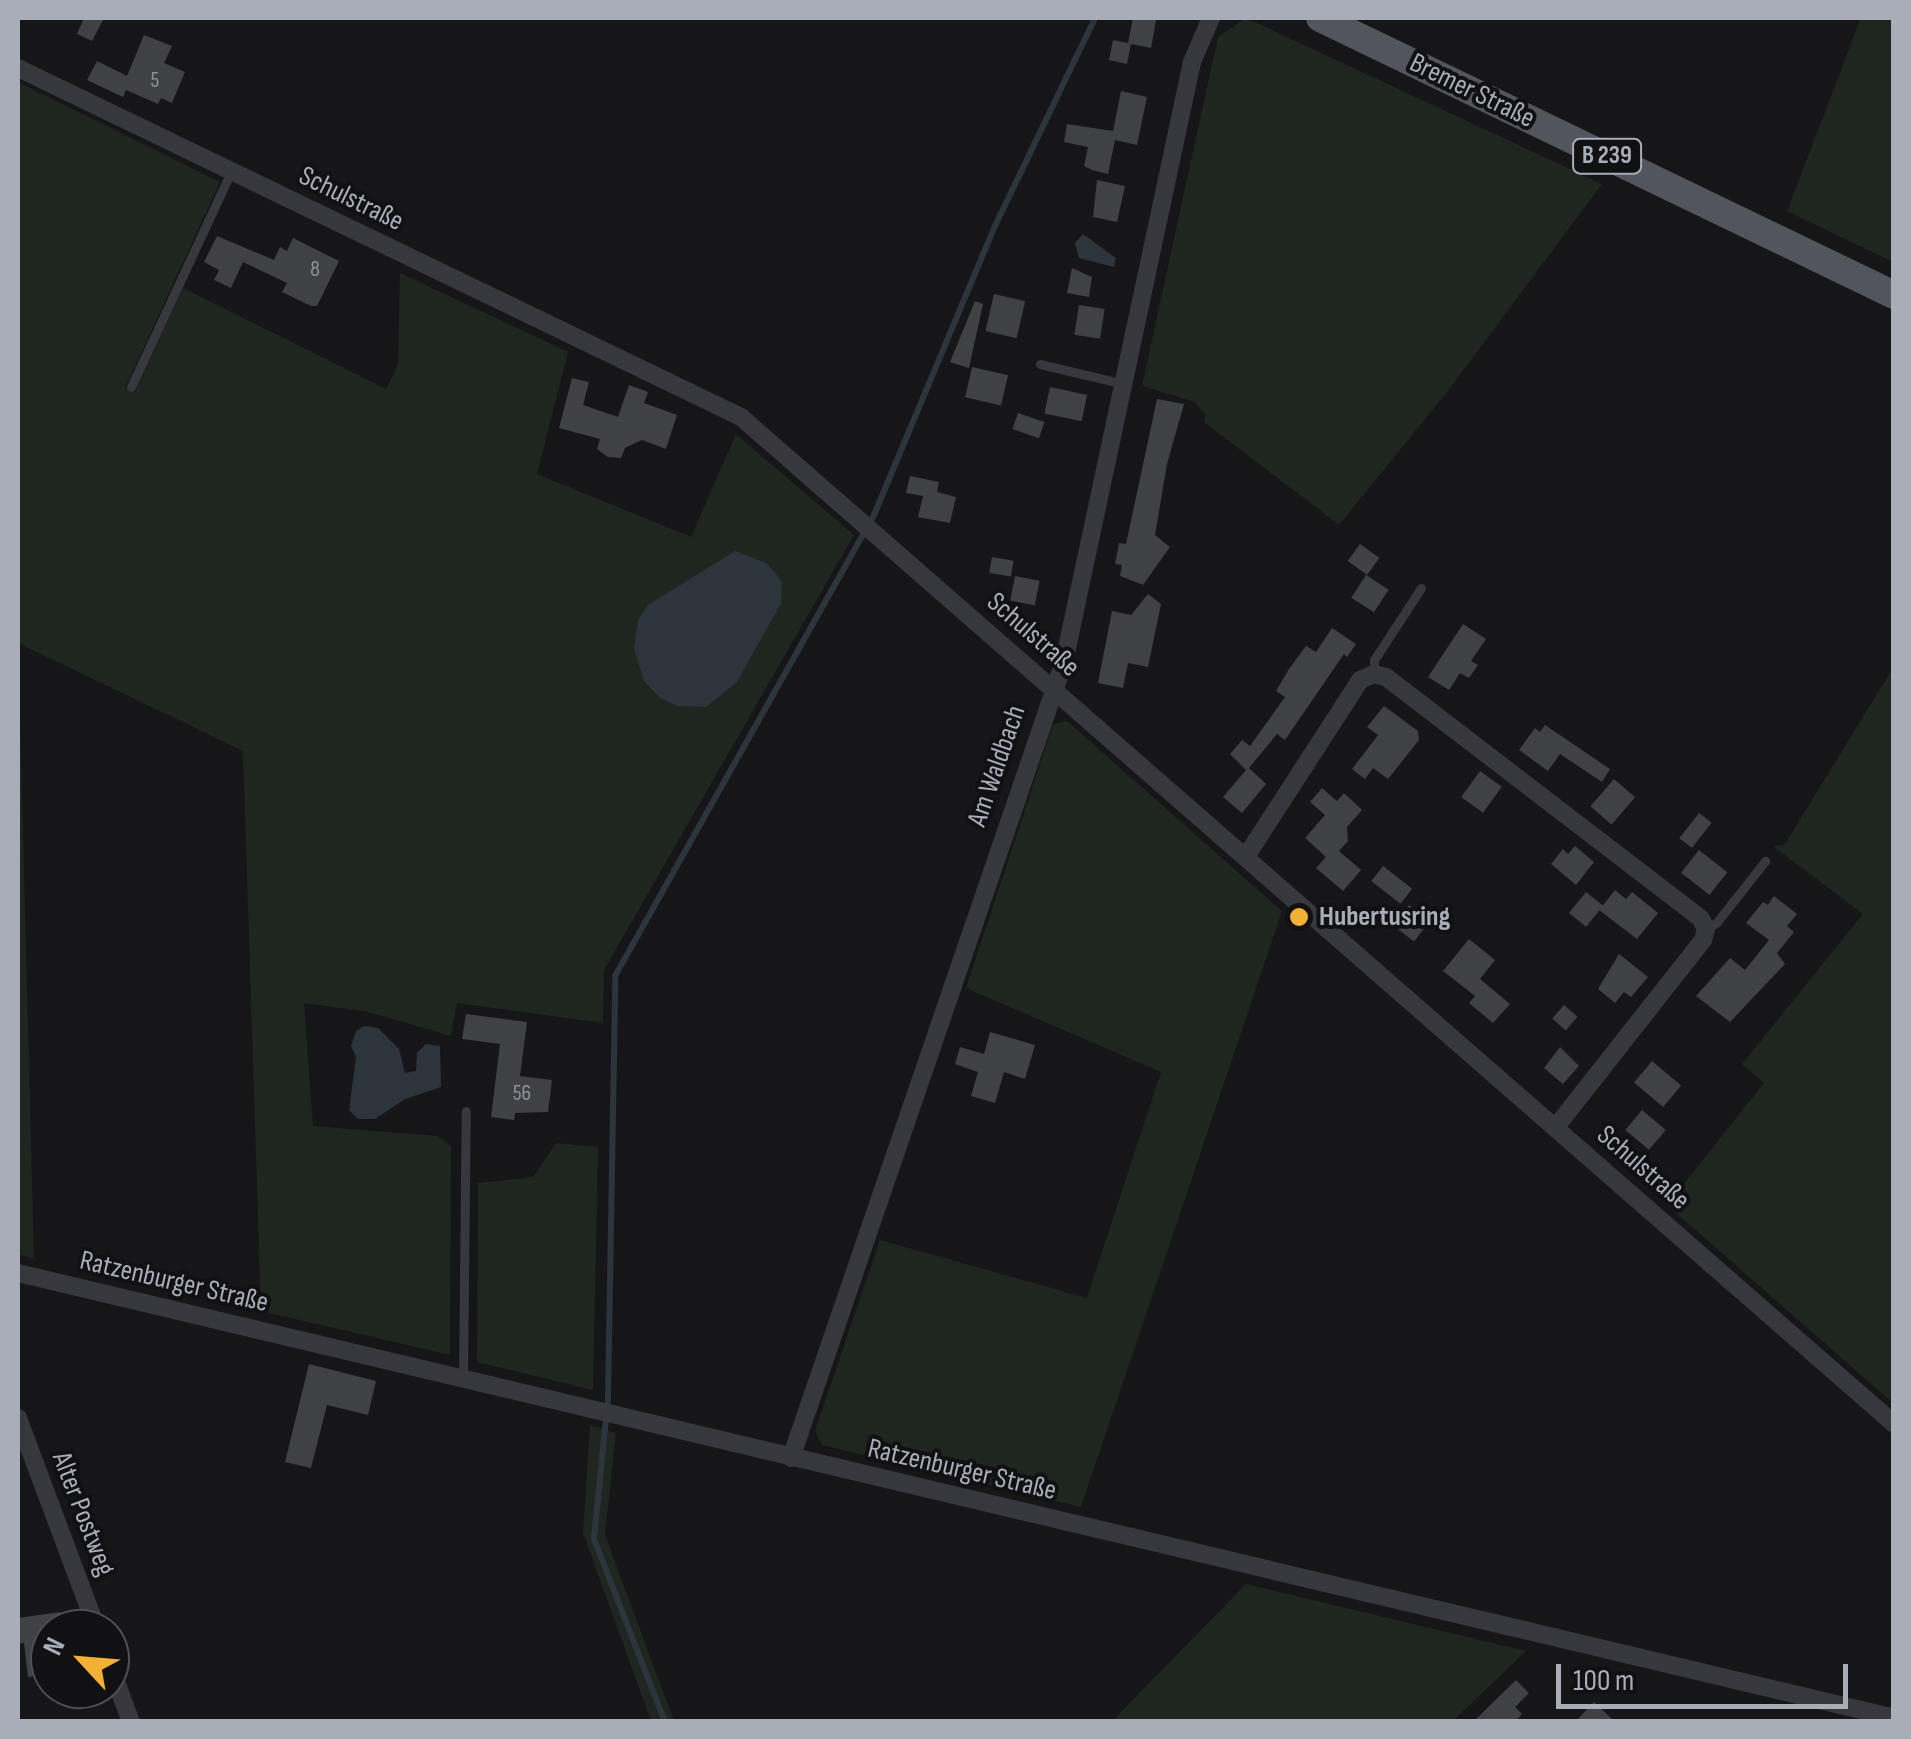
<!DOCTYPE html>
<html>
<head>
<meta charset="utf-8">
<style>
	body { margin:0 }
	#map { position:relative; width:1911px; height:1739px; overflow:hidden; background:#161618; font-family:"Sofia Sans Condensed",sans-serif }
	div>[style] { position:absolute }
	.green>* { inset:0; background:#1e261f }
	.water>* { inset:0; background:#2c353c }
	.stream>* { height:6px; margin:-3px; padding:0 3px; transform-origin:3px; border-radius:3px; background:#2c353c }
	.building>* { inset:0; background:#404145; transform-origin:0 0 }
	.lane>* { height:9px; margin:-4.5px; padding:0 4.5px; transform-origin:4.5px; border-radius:4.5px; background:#37383d }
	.street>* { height:18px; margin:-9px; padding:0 9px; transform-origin:9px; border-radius:9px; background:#37383d }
	.primary>* { height:28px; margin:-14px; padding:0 14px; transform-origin:14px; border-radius:14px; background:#53555c }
	.dots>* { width:28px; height:28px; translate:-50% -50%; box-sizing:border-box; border:5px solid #111113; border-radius:50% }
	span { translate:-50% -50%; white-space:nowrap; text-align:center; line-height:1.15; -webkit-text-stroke:8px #111113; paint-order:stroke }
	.number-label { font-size:22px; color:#8e929b }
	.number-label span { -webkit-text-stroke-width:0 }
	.shield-label span { padding:2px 8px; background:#111113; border:2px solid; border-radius:8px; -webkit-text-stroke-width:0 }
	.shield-label { font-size:25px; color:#a8adb8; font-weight:700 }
	.street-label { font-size:28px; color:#a8adb8 }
	.poi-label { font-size:28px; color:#a8adb8; font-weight:700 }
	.left { translate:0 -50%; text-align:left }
	.frame { position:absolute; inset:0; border:20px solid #a8adb8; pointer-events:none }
	.north { position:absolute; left:30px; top:1609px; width:100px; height:100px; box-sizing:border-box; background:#111113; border:2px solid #4d4f55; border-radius:50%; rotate:296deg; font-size:28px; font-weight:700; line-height:40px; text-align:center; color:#a8adb8 }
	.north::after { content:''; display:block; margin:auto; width:35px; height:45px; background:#f2b134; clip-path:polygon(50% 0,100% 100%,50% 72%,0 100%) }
	.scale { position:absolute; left:1556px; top:1664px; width:292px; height:45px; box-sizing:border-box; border:5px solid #a8adb8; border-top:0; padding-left:12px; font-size:30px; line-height:35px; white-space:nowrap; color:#a8adb8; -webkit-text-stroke:8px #111113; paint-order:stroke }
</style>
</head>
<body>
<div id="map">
	<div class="green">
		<i style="clip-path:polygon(1246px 18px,1602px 184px,1447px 392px,1339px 525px,1204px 422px,1206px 415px,1194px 402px,1142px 386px,1218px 37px)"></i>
		<i style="clip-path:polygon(1861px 18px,1893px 18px,1893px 262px,1787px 211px)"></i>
		<i style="clip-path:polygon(18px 82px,220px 182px,125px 388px,135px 392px,183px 288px,386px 389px,398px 365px,400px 273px,568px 352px,537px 474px,691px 537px,736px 434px,854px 535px,604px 970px,603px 1023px,457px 1003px,451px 1036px,369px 1012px,304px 1003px,313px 1126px,438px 1136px,451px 1146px,450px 1355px,261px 1311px,243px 751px,18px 643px,34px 1259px,18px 1254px)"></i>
		<i style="clip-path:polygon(1893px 668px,1893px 1403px,1667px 1205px,1764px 1083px,1742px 1064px,1863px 914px,1774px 847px,1785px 844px)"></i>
		<i style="clip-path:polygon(1067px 721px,1282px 911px,1081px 1507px,822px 1445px,815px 1431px,880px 1240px,1087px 1298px,1161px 1072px,966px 988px,1053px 725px)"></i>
		<i style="clip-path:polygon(556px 1143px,598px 1147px,593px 1390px,477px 1362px,478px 1183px,533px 1177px)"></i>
		<i style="clip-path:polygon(590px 1425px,616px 1433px,605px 1535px,674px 1721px,651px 1721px,583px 1533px)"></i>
		<i style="clip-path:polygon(1246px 1584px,1526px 1651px,1453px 1721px,1112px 1721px)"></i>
	</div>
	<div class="water">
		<i style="clip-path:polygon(1083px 234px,1116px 258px,1114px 267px,1079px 258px,1075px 243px)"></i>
		<i style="clip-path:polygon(735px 551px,766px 563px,776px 574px,782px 583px,781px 603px,737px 682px,706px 707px,678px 706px,660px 698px,644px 681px,634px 648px,638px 620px,648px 605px)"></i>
		<i style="clip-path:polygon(364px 1026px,378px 1028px,399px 1049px,405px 1073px,416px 1071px,417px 1053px,426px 1044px,440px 1046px,441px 1087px,405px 1099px,375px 1119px,358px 1119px,349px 1110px,356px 1057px,351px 1046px,356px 1031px)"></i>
	</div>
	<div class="stream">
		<i style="left:665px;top:1722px;width:196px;rotate:-111.2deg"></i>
		<i style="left:594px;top:1539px;width:142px;rotate:-84.3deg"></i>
		<i style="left:608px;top:1398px;width:422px;rotate:-89deg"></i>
		<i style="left:615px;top:976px;width:529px;rotate:-60.67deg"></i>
		<i style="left:874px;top:515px;width:311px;rotate:-67.3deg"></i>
		<i style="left:994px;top:228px;width:233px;rotate:-64.3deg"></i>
	</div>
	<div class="building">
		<i style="clip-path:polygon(84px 18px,104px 18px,92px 41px,77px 34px)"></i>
		<i style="clip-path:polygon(1133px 18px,1156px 20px,1151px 48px,1131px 44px,1127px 64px,1109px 60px,1113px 40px,1128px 43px)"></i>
		<i style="clip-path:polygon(144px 35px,172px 46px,164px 63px,185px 72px,172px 103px,161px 98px,158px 104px,126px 90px,123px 97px,87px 80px,97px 61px,127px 76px)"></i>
		<i style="clip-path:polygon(1121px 91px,1147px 97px,1137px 145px,1115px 140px,1108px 174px,1092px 170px,1084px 166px,1088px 147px,1064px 142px,1067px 124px,1113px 131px)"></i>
		<i style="clip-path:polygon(1097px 180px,1125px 186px,1117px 222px,1093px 217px)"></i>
		<i style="clip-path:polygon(217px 236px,274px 260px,280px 247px,287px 251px,293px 238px,339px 261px,317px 306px,311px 306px,282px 292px,287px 283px,243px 262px,231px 288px,214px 280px,219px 270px,204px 262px)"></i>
		<i style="clip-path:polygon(1072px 268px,1092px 277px,1089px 297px,1067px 293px)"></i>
		<i style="left:994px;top:294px;width:32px;height:38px;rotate:13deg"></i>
		<i style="clip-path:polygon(975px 301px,983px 304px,969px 368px,950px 362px)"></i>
		<i style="left:1079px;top:305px;width:26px;height:30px;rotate:9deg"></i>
		<i style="left:972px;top:367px;width:37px;height:31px;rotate:13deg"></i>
		<i style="clip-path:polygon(572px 378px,589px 382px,583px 405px,618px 417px,629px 385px,648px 392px,644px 403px,677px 415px,666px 449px,642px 440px,625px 448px,621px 458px,608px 457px,597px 449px,600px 439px,559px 428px)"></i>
		<i style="left:1050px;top:387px;width:38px;height:27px;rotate:12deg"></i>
		<i style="clip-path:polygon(1157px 399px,1184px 404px,1167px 464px,1155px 535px,1170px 547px,1143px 585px,1120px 576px,1122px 565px,1115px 564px,1119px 543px,1126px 544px)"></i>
		<i style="left:1018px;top:413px;width:28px;height:17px;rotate:19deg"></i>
		<i style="clip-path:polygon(910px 476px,939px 482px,937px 492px,956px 497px,950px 523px,918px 517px,923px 496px,906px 493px)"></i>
		<i style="left:1360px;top:544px;width:24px;height:21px;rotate:36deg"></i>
		<i style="left:992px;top:557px;width:22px;height:16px;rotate:10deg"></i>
		<i style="left:1366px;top:575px;width:27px;height:27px;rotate:33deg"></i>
		<i style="left:1015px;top:576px;width:25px;height:25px;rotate:11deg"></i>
		<i style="clip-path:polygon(1148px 594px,1161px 604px,1148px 667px,1128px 663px,1123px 688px,1098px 683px,1112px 611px,1131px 615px)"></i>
		<i style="clip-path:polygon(1463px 624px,1486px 639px,1471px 661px,1478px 665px,1469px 678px,1460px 673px,1449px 690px,1428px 677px)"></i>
		<i style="clip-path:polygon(1332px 628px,1356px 644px,1347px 657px,1344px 654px,1285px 740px,1277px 734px,1249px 768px,1266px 784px,1242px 813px,1223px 797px,1246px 770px,1230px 754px,1242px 740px,1250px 746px,1285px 697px,1276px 691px,1289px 669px,1306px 646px,1316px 652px)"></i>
		<i style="clip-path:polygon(1384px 706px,1418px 731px,1419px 740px,1388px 779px,1373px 768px,1365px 779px,1352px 769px,1378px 735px,1367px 727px)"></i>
		<i style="clip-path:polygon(1545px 725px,1610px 769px,1602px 782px,1560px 754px,1548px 771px,1519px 750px,1535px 728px,1540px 732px)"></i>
		<i style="left:1480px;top:771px;width:27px;height:32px;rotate:36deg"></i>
		<i style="left:1614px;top:779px;width:28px;height:36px;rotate:41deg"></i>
		<i style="clip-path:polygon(1322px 788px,1337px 801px,1344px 793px,1362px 810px,1347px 827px,1348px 841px,1339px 851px,1361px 870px,1343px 891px,1316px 868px,1326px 857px,1305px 838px,1325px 815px,1310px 802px)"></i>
		<i style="left:1699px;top:813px;width:16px;height:32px;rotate:38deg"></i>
		<i style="clip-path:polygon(1575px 846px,1594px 862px,1576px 885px,1551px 864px,1563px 849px,1568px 854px)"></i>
		<i style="left:1699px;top:850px;width:36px;height:29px;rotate:38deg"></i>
		<i style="left:1383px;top:866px;width:37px;height:19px;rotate:38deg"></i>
		<i style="clip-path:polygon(1615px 890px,1626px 899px,1632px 892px,1658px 913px,1637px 939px,1599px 910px)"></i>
		<i style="left:1586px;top:892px;width:22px;height:27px;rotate:39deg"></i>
		<i style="clip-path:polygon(1774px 896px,1797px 914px,1787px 926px,1794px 932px,1777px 953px,1785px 964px,1730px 1022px,1696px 996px,1730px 958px,1745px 970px,1769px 940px,1746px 923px,1763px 902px,1768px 905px)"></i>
		<i style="left:1409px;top:905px;width:26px;height:26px;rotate:37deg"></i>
		<i style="clip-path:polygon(1469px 939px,1495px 960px,1480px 979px,1510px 1004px,1493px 1023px,1469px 1003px,1475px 996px,1443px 971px)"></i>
		<i style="clip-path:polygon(1619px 954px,1648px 977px,1631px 997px,1624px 992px,1615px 1003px,1598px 989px)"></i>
		<i style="left:1564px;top:1005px;width:18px;height:18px;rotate:41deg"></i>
		<i style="clip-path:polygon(466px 1014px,527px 1022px,520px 1076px,552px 1080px,548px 1112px,515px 1113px,514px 1120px,491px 1117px,500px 1044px,462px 1039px)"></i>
		<i style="clip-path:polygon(990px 1032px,1035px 1045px,1025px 1079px,1004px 1072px,995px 1103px,971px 1096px,978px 1072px,955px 1064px,960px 1047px,984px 1054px)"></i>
		<i style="clip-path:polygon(1560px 1047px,1579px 1066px,1563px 1084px,1544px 1068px)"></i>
		<i style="left:1652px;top:1061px;width:38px;height:28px;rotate:40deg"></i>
		<i style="left:1642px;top:1110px;width:31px;height:26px;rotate:40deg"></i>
		<i style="clip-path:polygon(309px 1364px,376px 1381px,368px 1415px,327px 1405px,311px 1468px,285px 1462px)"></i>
		<i style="clip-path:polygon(60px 1612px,62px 1629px,50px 1629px,50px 1674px,28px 1677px,24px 1643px,18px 1644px,18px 1618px)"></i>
		<i style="clip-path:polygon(1516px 1680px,1529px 1693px,1515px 1707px,1522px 1714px,1515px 1722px,1473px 1722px)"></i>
		<i style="clip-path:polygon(1594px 1702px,1615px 1722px,1575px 1722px)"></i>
	</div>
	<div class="lane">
		<i style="left:1040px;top:364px;width:86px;rotate:13.4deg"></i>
		<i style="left:131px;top:387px;width:237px;rotate:-65.1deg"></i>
		<i style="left:1374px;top:674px;width:14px;rotate:-90deg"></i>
		<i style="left:1374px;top:660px;width:86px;rotate:-56.9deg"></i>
		<i style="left:1706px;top:929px;width:13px;rotate:-32deg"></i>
		<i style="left:1717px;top:922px;width:78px;rotate:-51.8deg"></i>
		<i style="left:463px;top:1377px;width:266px;rotate:-89.4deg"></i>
	</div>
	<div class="street">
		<i style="left:18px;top:68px;width:803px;rotate:25.77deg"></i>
		<i style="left:741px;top:417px;width:1531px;rotate:41.13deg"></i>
		<i style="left:1247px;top:855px;width:208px;rotate:-57.1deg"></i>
		<i style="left:1360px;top:680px;width:15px;rotate:-23deg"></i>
		<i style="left:1374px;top:674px;width:12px;rotate:14deg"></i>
		<i style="left:1386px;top:677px;width:397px;rotate:37.5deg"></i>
		<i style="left:1701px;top:919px;width:11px;rotate:63deg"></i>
		<i style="left:1706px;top:929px;width:11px;rotate:105deg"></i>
		<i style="left:1703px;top:940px;width:239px;rotate:128.2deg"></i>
		<i style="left:18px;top:1273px;width:1928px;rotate:13.34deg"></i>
		<i style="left:18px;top:1418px;width:225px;rotate:69.5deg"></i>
		<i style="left:791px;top:1458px;width:842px;rotate:-71.07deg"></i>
		<i style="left:1064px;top:662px;width:614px;rotate:-77.96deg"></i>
		<i style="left:1192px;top:62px;width:48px;rotate:-66.6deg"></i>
		<i style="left:110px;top:1665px;width:61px;rotate:69.8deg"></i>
	</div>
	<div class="primary">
		<i style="left:1320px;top:18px;width:637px;rotate:25.76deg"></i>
	</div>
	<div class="dots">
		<i style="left:1299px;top:917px;background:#f2b134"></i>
	</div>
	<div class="number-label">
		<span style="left:155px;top:81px">5</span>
		<span style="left:315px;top:270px">8</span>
		<span style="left:522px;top:1094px">56</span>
	</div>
	<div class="shield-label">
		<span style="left:1607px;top:156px">B 239</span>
	</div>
	<div class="street-label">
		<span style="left:1472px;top:91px;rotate:26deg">Bremer Straße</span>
		<span style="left:351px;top:199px;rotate:26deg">Schulstraße</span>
		<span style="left:1033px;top:635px;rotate:41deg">Schulstraße</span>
		<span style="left:997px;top:766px;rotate:-71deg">Am Waldbach</span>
		<span style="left:1643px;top:1168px;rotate:41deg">Schulstraße</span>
		<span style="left:174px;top:1282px;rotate:13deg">Ratzenburger Straße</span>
		<span style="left:962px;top:1470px;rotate:13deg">Ratzenburger Straße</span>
		<span style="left:83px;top:1514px;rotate:69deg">Alter Postweg</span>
	</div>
	<div class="poi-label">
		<span class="left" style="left:1319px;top:917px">Hubertusring</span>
	</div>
	<div class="frame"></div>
	<div class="north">N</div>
	<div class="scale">100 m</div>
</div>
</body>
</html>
